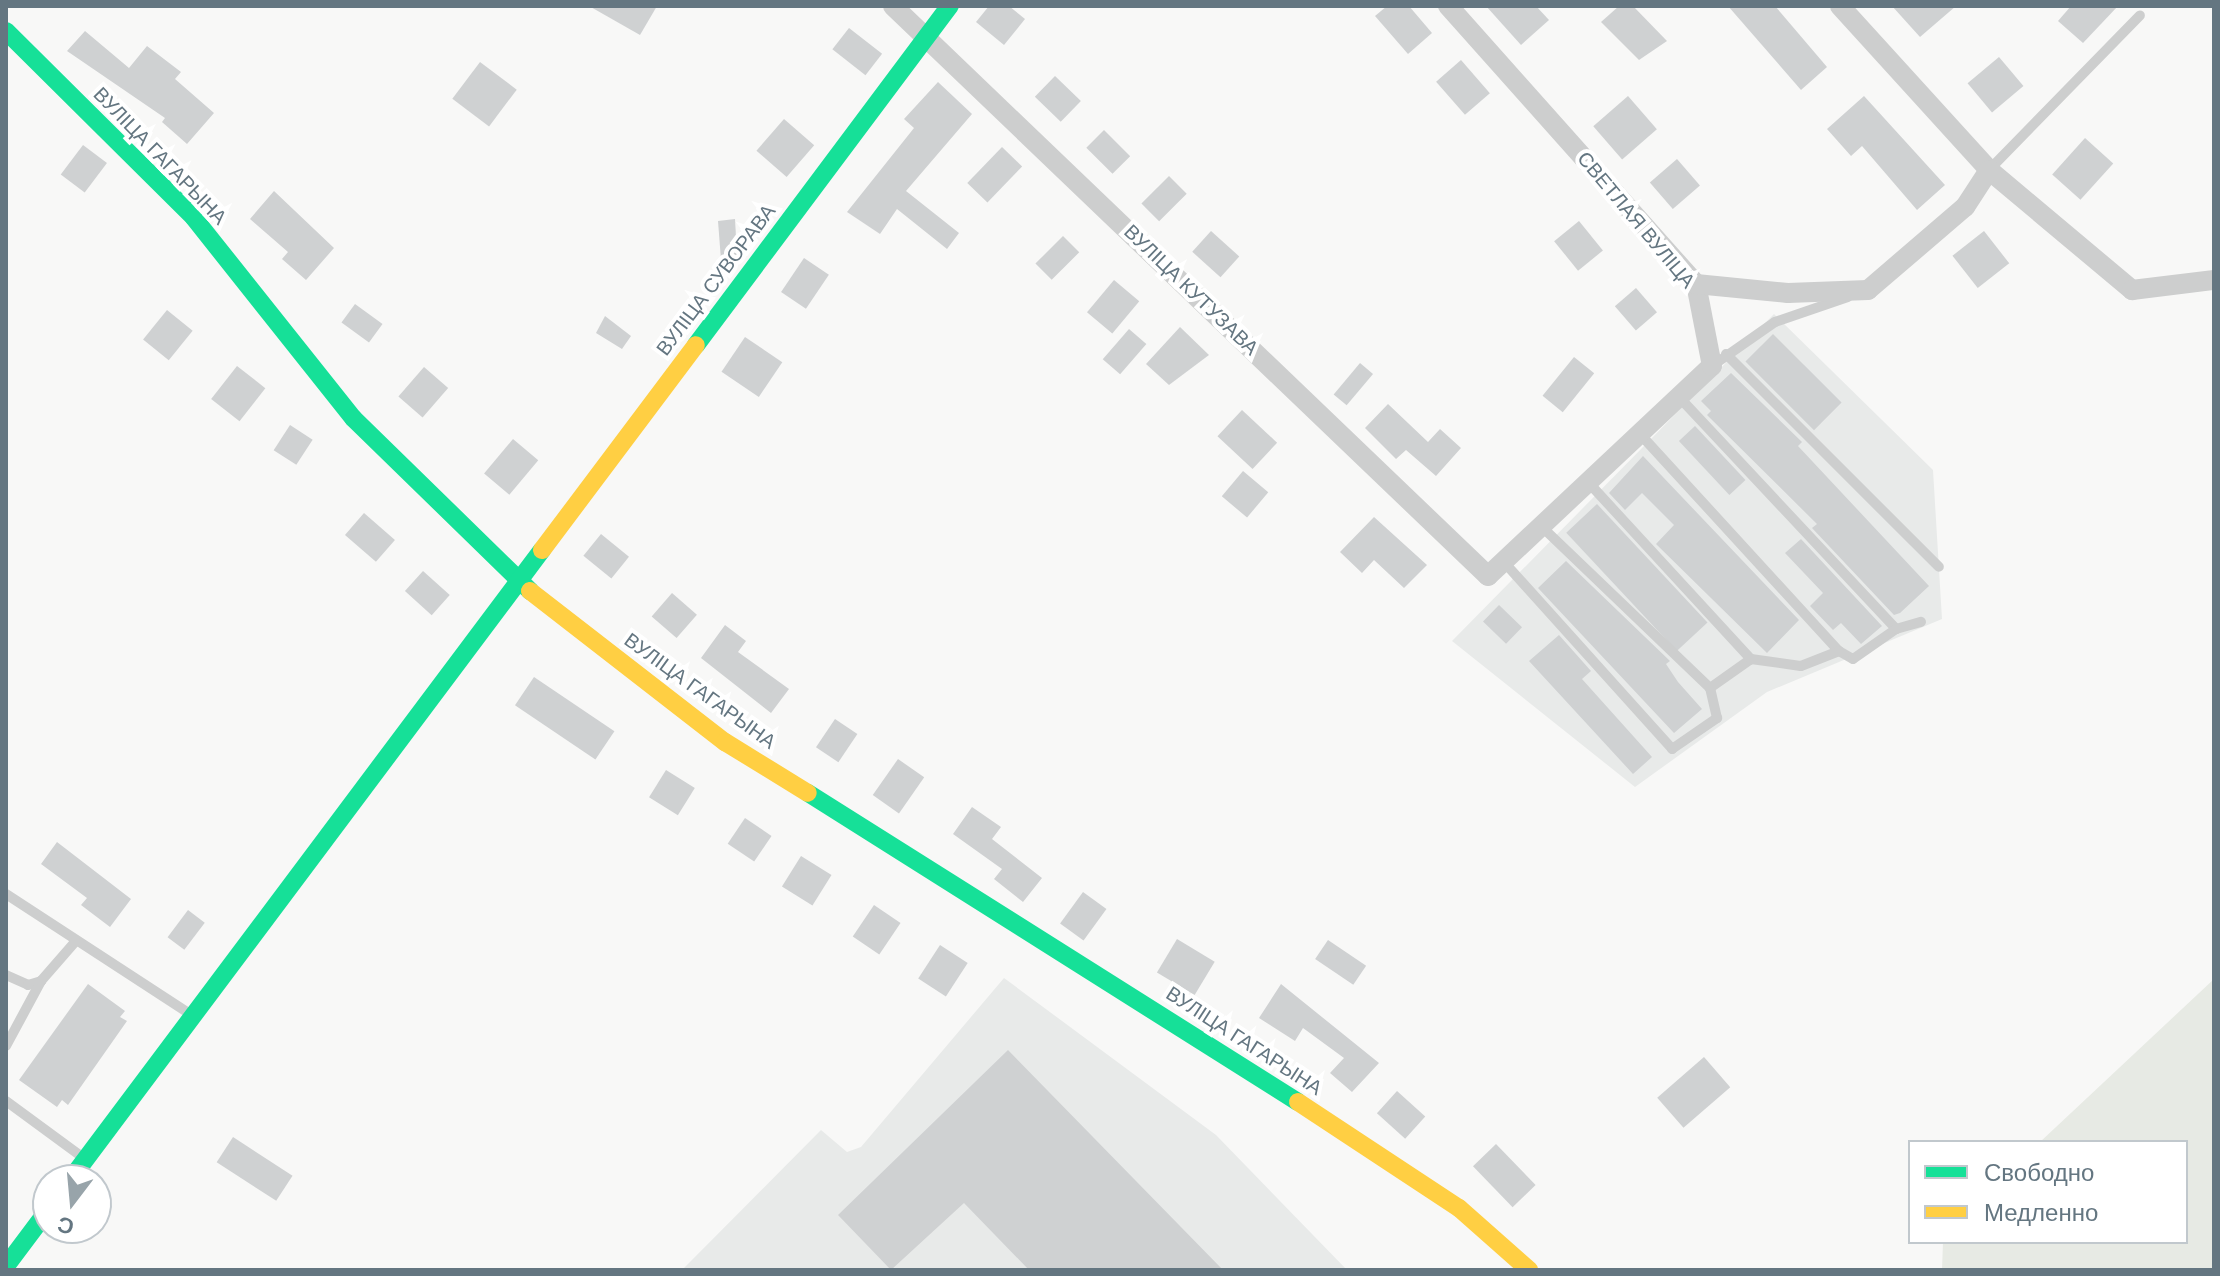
<!DOCTYPE html>
<html>
<head>
<meta charset="utf-8">
<style>
	body { margin:0 }
	#map { position:relative; width:2220px; height:1276px; overflow:hidden; background:#f8f8f7; font-family:"DM Sans",sans-serif }
	div>[style] { position:absolute }
	.built>* { inset:0; background:#e8eae9 }
	.green>* { inset:0; background:#e7eae4 }
	.building>* { inset:0; background:#cfd1d2; transform-origin:0 0 }
	.lane>* { height:10px; margin:-5px; padding:0 5px; transform-origin:5px; border-radius:5px; background:#cdcece }
	.street>* { height:20px; margin:-10px; padding:0 10px; transform-origin:10px; border-radius:10px; background:#cdcece }
	.fast>* { height:18px; margin:-9px; padding:0 9px; transform-origin:9px; border-radius:9px; background:#16e098 }
	.slow>* { height:18px; margin:-9px; padding:0 9px; transform-origin:9px; border-radius:9px; background:#ffcf43 }
	span { translate:-50% -50%; white-space:nowrap; text-align:center; line-height:1.15; -webkit-text-stroke:8px #fff; paint-order:stroke }
	.street-label { font-size:20px; color:#647681 }
	.frame { position:absolute; inset:0; border:8px solid #647681; pointer-events:none }
	.legend { position:absolute; left:1908px; top:1140px; width:280px; height:104px; box-sizing:border-box; background:#fff; border:2px solid #c1c8cd; margin:0; padding:10px 14px; list-style:none; font-size:24px; color:#647681 }
	.legend li { display:flex; align-items:center; gap:16px; height:40px }
	.legend b { width:40px; border:2px solid #c1c8cd }
	.north { position:absolute; left:32px; top:1164px; width:80px; height:80px; box-sizing:border-box; background:#fff; border:2px solid #c1c8cd; border-radius:50%; rotate:196deg; font-size:22px; font-weight:700; line-height:32px; text-align:center; color:#647681 }
	.north::after { content:''; display:block; margin:auto; width:28px; height:36px; background:#98a4aa; clip-path:polygon(50% 0,100% 100%,50% 72%,0 100%) }
</style>
</head>
<body>
<div id="map">
	<div class="built">
		<i style="clip-path:polygon(1774px 314px,1933px 470px,1942px 619px,1767px 692px,1635px 787px,1452px 641px)"></i>
		<i style="clip-path:polygon(1004px 978px,1216px 1135px,1347px 1270px,682px 1270px,821px 1130px,847px 1152px,861px 1147px)"></i>
	</div>
	<div class="green">
		<i style="clip-path:polygon(2214px 979px,2214px 1270px,1942px 1270px,1943px 1242px,2186px 1242px,2186px 1142px,2040px 1142px)"></i>
	</div>
	<div class="building">
		<i style="clip-path:polygon(589px 6px,657px 6px,640px 35px)"></i>
		<i style="clip-path:polygon(989px 6px,1009px 6px,1025px 19px,1004px 45px,976px 22px)"></i>
		<i style="clip-path:polygon(1387px 6px,1409px 6px,1432px 33px,1408px 54px,1375px 16px)"></i>
		<i style="clip-path:polygon(1486px 6px,1536px 6px,1549px 20px,1521px 45px)"></i>
		<i style="clip-path:polygon(1619px 6px,1633px 6px,1667px 41px,1639px 60px,1601px 22px)"></i>
		<i style="clip-path:polygon(1728px 6px,1775px 6px,1827px 67px,1801px 90px)"></i>
		<i style="clip-path:polygon(1892px 6px,1956px 6px,1920px 37px)"></i>
		<i style="clip-path:polygon(2071px 6px,2118px 6px,2083px 43px,2058px 21px)"></i>
		<i style="left:849px;top:28px;width:42px;height:27px;rotate:38deg"></i>
		<i style="clip-path:polygon(85px 31px,129px 68px,147px 46px,181px 72px,175px 79px,214px 113px,187px 144px,162px 122px,165px 118px,67px 51px)"></i>
		<i style="left:1999px;top:57px;width:38px;height:41px;rotate:50deg"></i>
		<i style="left:1461px;top:60px;width:44px;height:33px;rotate:49deg"></i>
		<i style="left:480px;top:62px;width:46px;height:46px;rotate:37deg"></i>
		<i style="left:1055px;top:76px;width:36px;height:29px;rotate:44deg"></i>
		<i style="clip-path:polygon(938px 82px,972px 114px,906px 191px,959px 233px,947px 249px,897px 209px,880px 234px,847px 212px,914px 128px,904px 119px)"></i>
		<i style="left:1628px;top:96px;width:44px;height:46px;rotate:49deg"></i>
		<i style="clip-path:polygon(1864px 96px,1945px 185px,1917px 210px,1862px 146px,1851px 156px,1827px 129px)"></i>
		<i style="left:784px;top:119px;width:40px;height:42px;rotate:41deg"></i>
		<i style="left:1104px;top:130px;width:37px;height:25px;rotate:45deg"></i>
		<i style="left:2085px;top:138px;width:38px;height:49px;rotate:42deg"></i>
		<i style="left:83px;top:145px;width:30px;height:37px;rotate:37deg"></i>
		<i style="left:1002px;top:147px;width:28px;height:50px;rotate:44deg"></i>
		<i style="left:1677px;top:159px;width:35px;height:36px;rotate:49deg"></i>
		<i style="left:1169px;top:176px;width:25px;height:39px;rotate:45deg"></i>
		<i style="clip-path:polygon(274px 191px,334px 248px,306px 280px,282px 259px,288px 252px,250px 219px)"></i>
		<i style="clip-path:polygon(735px 219px,737px 255px,721px 260px,718px 221px)"></i>
		<i style="left:1579px;top:221px;width:38px;height:32px;rotate:51deg"></i>
		<i style="left:1211px;top:231px;width:38px;height:28px;rotate:42deg"></i>
		<i style="left:1984px;top:231px;width:41px;height:40px;rotate:52deg"></i>
		<i style="left:1063px;top:236px;width:23px;height:39px;rotate:45deg"></i>
		<i style="left:804px;top:258px;width:30px;height:41px;rotate:34deg"></i>
		<i style="left:1114px;top:280px;width:33px;height:42px;rotate:40deg"></i>
		<i style="left:1636px;top:288px;width:32px;height:28px;rotate:49deg"></i>
		<i style="left:355px;top:304px;width:34px;height:23px;rotate:36deg"></i>
		<i style="left:167px;top:310px;width:33px;height:38px;rotate:39deg"></i>
		<i style="clip-path:polygon(605px 316px,631px 336px,622px 349px,596px 333px)"></i>
		<i style="clip-path:polygon(1180px 327px,1209px 355px,1169px 385px,1146px 364px)"></i>
		<i style="left:1129px;top:329px;width:23px;height:40px;rotate:41deg"></i>
		<i style="left:1773px;top:334px;width:97px;height:39px;rotate:45deg"></i>
		<i style="left:745px;top:337px;width:45px;height:42px;rotate:34deg"></i>
		<i style="left:1574px;top:357px;width:26px;height:50px;rotate:39deg"></i>
		<i style="left:1360px;top:363px;width:17px;height:41px;rotate:40deg"></i>
		<i style="left:237px;top:366px;width:36px;height:42px;rotate:38deg"></i>
		<i style="left:424px;top:367px;width:32px;height:39px;rotate:41deg"></i>
		<i style="clip-path:polygon(1731px 373px,1802px 442px,1798px 446px,1929px 586px,1900px 613px,1894px 615px,1812px 528px,1817px 524px,1707px 415px,1711px 411px,1701px 401px)"></i>
		<i style="clip-path:polygon(1388px 404px,1428px 442px,1440px 429px,1461px 448px,1436px 476px,1406px 450px,1396px 459px,1365px 428px)"></i>
		<i style="left:1242px;top:410px;width:48px;height:36px;rotate:43deg"></i>
		<i style="left:290px;top:425px;width:27px;height:30px;rotate:33deg"></i>
		<i style="left:1695px;top:426px;width:74px;height:22px;rotate:47deg"></i>
		<i style="left:513px;top:439px;width:33px;height:45px;rotate:40deg"></i>
		<i style="clip-path:polygon(1643px 456px,1799px 620px,1767px 653px,1656px 544px,1674px 525px,1642px 493px,1625px 510px,1609px 493px)"></i>
		<i style="left:1243px;top:471px;width:33px;height:33px;rotate:40deg"></i>
		<i style="left:1597px;top:504px;width:162px;height:42px;rotate:47deg"></i>
		<i style="left:364px;top:513px;width:41px;height:29px;rotate:41deg"></i>
		<i style="clip-path:polygon(1374px 517px,1427px 565px,1404px 588px,1374px 560px,1362px 573px,1340px 552px)"></i>
		<i style="left:601px;top:534px;width:36px;height:28px;rotate:39deg"></i>
		<i style="clip-path:polygon(1801px 539px,1882px 626px,1861px 644px,1841px 623px,1833px 630px,1810px 606px,1823px 593px,1785px 553px)"></i>
		<i style="clip-path:polygon(1566px 561px,1670px 661px,1666px 664px,1678px 682px,1702px 709px,1674px 733px,1538px 588px)"></i>
		<i style="left:423px;top:571px;width:36px;height:27px;rotate:42deg"></i>
		<i style="left:672px;top:593px;width:33px;height:31px;rotate:41deg"></i>
		<i style="left:1499px;top:605px;width:32px;height:23px;rotate:44deg"></i>
		<i style="clip-path:polygon(725px 625px,746px 641px,738px 652px,789px 689px,771px 713px,701px 658px)"></i>
		<i style="clip-path:polygon(1559px 635px,1591px 671px,1582px 679px,1652px 757px,1633px 774px,1529px 661px)"></i>
		<i style="left:534px;top:677px;width:97px;height:34px;rotate:34deg"></i>
		<i style="left:835px;top:719px;width:27px;height:34px;rotate:34deg"></i>
		<i style="left:898px;top:759px;width:32px;height:44px;rotate:35deg"></i>
		<i style="left:666px;top:770px;width:34px;height:32px;rotate:32deg"></i>
		<i style="clip-path:polygon(972px 807px,1001px 827px,992px 839px,1042px 878px,1023px 902px,994px 879px,1002px 869px,953px 834px)"></i>
		<i style="left:745px;top:818px;width:32px;height:31px;rotate:34deg"></i>
		<i style="clip-path:polygon(57px 842px,131px 899px,110px 927px,81px 905px,87px 898px,41px 864px)"></i>
		<i style="left:801px;top:856px;width:36px;height:36px;rotate:32deg"></i>
		<i style="left:1083px;top:892px;width:29px;height:39px;rotate:36deg"></i>
		<i style="left:874px;top:905px;width:32px;height:38px;rotate:34deg"></i>
		<i style="left:188px;top:910px;width:21px;height:34px;rotate:37deg"></i>
		<i style="left:1177px;top:939px;width:44px;height:39px;rotate:31deg"></i>
		<i style="left:1328px;top:940px;width:46px;height:23px;rotate:34deg"></i>
		<i style="left:940px;top:945px;width:33px;height:40px;rotate:33deg"></i>
		<i style="clip-path:polygon(88px 984px,125px 1011px,120px 1017px,127px 1021px,68px 1105px,62px 1100px,57px 1107px,19px 1080px)"></i>
		<i style="clip-path:polygon(1281px 984px,1379px 1063px,1352px 1092px,1330px 1073px,1344px 1058px,1303px 1028px,1295px 1041px,1259px 1018px)"></i>
		<i style="clip-path:polygon(1008px 1050px,1223px 1270px,1029px 1270px,964px 1203px,891px 1270px,838px 1215px)"></i>
		<i style="left:1704px;top:1057px;width:40px;height:62px;rotate:49deg"></i>
		<i style="left:1397px;top:1091px;width:38px;height:30px;rotate:42deg"></i>
		<i style="left:233px;top:1137px;width:71px;height:30px;rotate:33deg"></i>
		<i style="left:1496px;top:1144px;width:57px;height:32px;rotate:46deg"></i>
	</div>
	<div class="lane">
		<i style="left:1989px;top:170px;width:216px;rotate:-45.7deg"></i>
		<i style="left:1726px;top:354px;width:301px;rotate:45deg"></i>
		<i style="left:1712px;top:366px;width:77px;rotate:-34.9deg"></i>
		<i style="left:1775px;top:322px;width:77px;rotate:-18.9deg"></i>
		<i style="left:1679px;top:397px;width:318px;rotate:46.9deg"></i>
		<i style="left:1640px;top:434px;width:294px;rotate:47.5deg"></i>
		<i style="left:1588px;top:482px;width:241px;rotate:47.4deg"></i>
		<i style="left:1541px;top:526px;width:234px;rotate:43.8deg"></i>
		<i style="left:1503px;top:561px;width:253px;rotate:48deg"></i>
		<i style="left:1672px;top:749px;width:55px;rotate:-34.6deg"></i>
		<i style="left:1717px;top:718px;width:31px;rotate:-103deg"></i>
		<i style="left:1710px;top:688px;width:50px;rotate:-35.3deg"></i>
		<i style="left:1751px;top:659px;width:50px;rotate:8deg"></i>
		<i style="left:1801px;top:666px;width:41px;rotate:-21.5deg"></i>
		<i style="left:1839px;top:651px;width:16px;rotate:30deg"></i>
		<i style="left:1853px;top:659px;width:52px;rotate:-34.9deg"></i>
		<i style="left:1896px;top:629px;width:26px;rotate:-16deg"></i>
		<i style="left:6px;top:894px;width:220px;rotate:33.1deg"></i>
		<i style="left:6px;top:975px;width:24px;rotate:24deg"></i>
		<i style="left:28px;top:985px;width:14px;rotate:-17deg"></i>
		<i style="left:6px;top:1046px;width:74px;rotate:-61.7deg"></i>
		<i style="left:41px;top:981px;width:52px;rotate:-48.9deg"></i>
		<i style="left:6px;top:1101px;width:98px;rotate:36.3deg"></i>
	</div>
	<div class="street">
		<i style="left:893px;top:6px;width:824px;rotate:43.77deg"></i>
		<i style="left:1488px;top:576px;width:307px;rotate:-43.2deg"></i>
		<i style="left:1712px;top:366px;width:84px;rotate:-101deg"></i>
		<i style="left:1696px;top:284px;width:373px;rotate:-131.7deg"></i>
		<i style="left:1840px;top:6px;width:222px;rotate:47.7deg"></i>
		<i style="left:1989px;top:170px;width:187px;rotate:40deg"></i>
		<i style="left:2132px;top:290px;width:83px;rotate:-7deg"></i>
		<i style="left:1696px;top:284px;width:92px;rotate:5.6deg"></i>
		<i style="left:1788px;top:293px;width:80px;rotate:-2.1deg"></i>
		<i style="left:1868px;top:290px;width:128px;rotate:-40.6deg"></i>
		<i style="left:1965px;top:207px;width:44px;rotate:-57deg"></i>
	</div>
	<div class="fast">
		<i style="left:6px;top:31px;width:265px;rotate:44.8deg"></i>
		<i style="left:194px;top:218px;width:256px;rotate:51.5deg"></i>
		<i style="left:353px;top:418px;width:248px;rotate:44.3deg"></i>
		<i style="left:696px;top:345px;width:424px;rotate:-53.2deg"></i>
		<i style="left:808px;top:793px;width:579px;rotate:32.24deg"></i>
		<i style="left:70px;top:1180px;width:787px;rotate:-53.16deg"></i>
		<i style="left:6px;top:1266px;width:70px;rotate:-53.1deg"></i>
	</div>
	<div class="slow">
		<i style="left:542px;top:550px;width:256px;rotate:-53.1deg"></i>
		<i style="left:530px;top:591px;width:247px;rotate:37.8deg"></i>
		<i style="left:725px;top:742px;width:97px;rotate:31.6deg"></i>
		<i style="left:1298px;top:1102px;width:193px;rotate:33.4deg"></i>
		<i style="left:1459px;top:1208px;width:94px;rotate:41.5deg"></i>
	</div>
	<div class="street-label">
		<span style="left:160px;top:156px;rotate:46deg">ВУЛІЦА ГАГАРЫНА</span>
		<span style="left:1636px;top:220px;rotate:50deg">СВЕТЛАЯ ВУЛІЦА</span>
		<span style="left:716px;top:280px;rotate:-53deg">ВУЛІЦА СУВОРАВА</span>
		<span style="left:1191px;top:290px;rotate:44deg">ВУЛІЦА КУТУЗАВА</span>
		<span style="left:700px;top:691px;rotate:36deg">ВУЛІЦА ГАГАРЫНА</span>
		<span style="left:1244px;top:1041px;rotate:33deg">ВУЛІЦА ГАГАРЫНА</span>
	</div>
	<div class="frame"></div>
	<ul class="legend">
	<li><b style="height:10px;background:#16e098"></b>Свободно</li>
	<li><b style="height:10px;background:#ffcf43"></b>Медленно</li>
	</ul>
	<div class="north">С</div>
</div>
</body>
</html>
